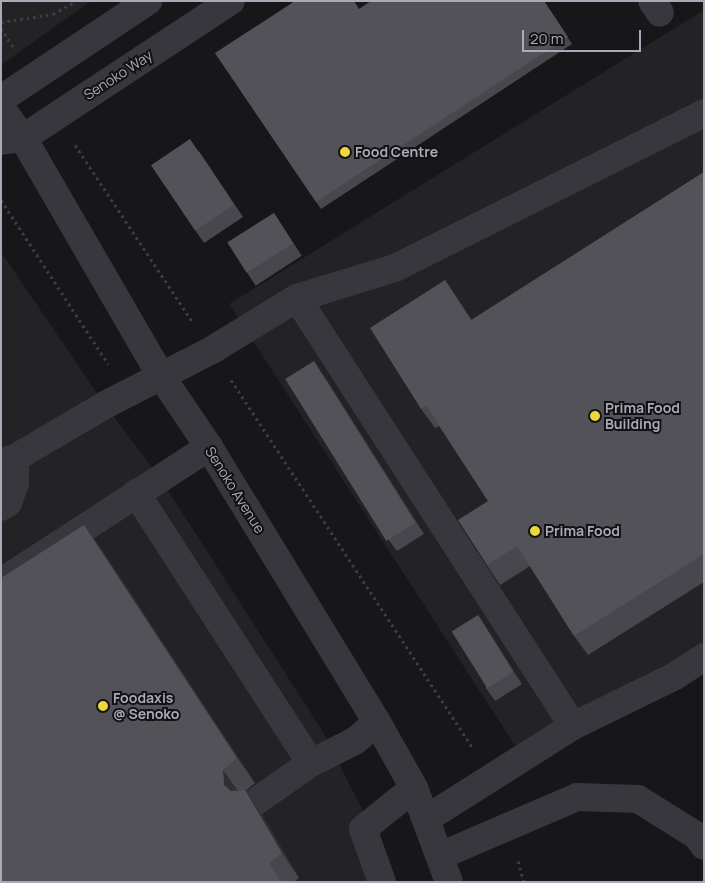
<!DOCTYPE html>
<html>
<head>
<meta charset="utf-8">
<style>
	body { margin:0 }
	#map { position:relative; width:705px; height:883px; overflow:hidden; background:#171618; font-family:Manrope,sans-serif }
	div>[style] { position:absolute }
	.built>* { inset:0; background:#232225 }
	.path>* { height:3px; margin-top:-1.5px; transform-origin:0; background:repeating-linear-gradient(90deg,#3d3e44 0 2.5px,transparent 0 6.5px) }
	.minor>* { height:28px; margin:-14px; padding:0 14px; transform-origin:14px; border-radius:14px; background:#38373d }
	.wall>* { inset:0; background:#48474d; transform-origin:0 0 }
	.shaded-wall>* { inset:0; background:#302f33 }
	.building>* { inset:0; background:#535258; transform-origin:0 0 }
	.dots>* { width:14px; height:14px; translate:-50% -50%; box-sizing:border-box; border:2px solid #121113; border-radius:50% }
	span { translate:-50% -50%; white-space:nowrap; text-align:center; line-height:1.15; -webkit-text-stroke:4px #121113; paint-order:stroke }
	.street-label { font-size:14px; color:#a9aab7 }
	.poi-label { font-size:14px; color:#a9aab7; font-weight:700 }
	.left { translate:0 -50%; text-align:left }
	.frame { position:absolute; inset:0; border:2px solid #a9aab7; pointer-events:none }
	.scale { position:absolute; left:522px; top:30px; width:119px; height:22px; box-sizing:border-box; border:2px solid #a9aab7; border-top:0; padding-left:6px; font-size:15px; line-height:18px; white-space:nowrap; color:#a9aab7; -webkit-text-stroke:4px #121113; paint-order:stroke }
</style>
</head>
<body>
<div id="map">
	<div class="built">
		<i style="clip-path:polygon(1px 1px,91px 1px,1px 65px)"></i>
		<i style="clip-path:polygon(704px 10px,704px 651px,527px 764px,229px 304px)"></i>
		<i style="clip-path:polygon(1px 252px,105px 405px,160px 478px,323px 732px,369px 823px,389px 882px,1px 882px)"></i>
	</div>
	<div class="path">
		<i style="left:1px;top:22px;width:53px;rotate:-8.7deg"></i>
		<i style="left:53px;top:14px;width:26px;rotate:-29deg"></i>
		<i style="left:1px;top:28px;width:25px;rotate:58deg"></i>
		<i style="left:75px;top:145px;width:211px;rotate:56.4deg"></i>
		<i style="left:1px;top:200px;width:196px;rotate:56.9deg"></i>
		<i style="left:231px;top:380px;width:441px;rotate:56.7deg"></i>
		<i style="left:518px;top:861px;width:22px;rotate:74deg"></i>
	</div>
	<div class="minor">
		<i style="left:652px;top:1px;width:14px;rotate:56deg"></i>
		<i style="left:1px;top:99px;width:177px;rotate:-33.7deg"></i>
		<i style="left:1px;top:108px;width:37px;rotate:54deg"></i>
		<i style="left:23px;top:138px;width:275px;rotate:59.9deg"></i>
		<i style="left:161px;top:376px;width:86px;rotate:55.9deg"></i>
		<i style="left:209px;top:447px;width:322px;rotate:58.6deg"></i>
		<i style="left:377px;top:722px;width:76px;rotate:60.7deg"></i>
		<i style="left:414px;top:788px;width:100px;rotate:69.6deg"></i>
		<i style="left:1px;top:141px;width:22px;rotate:-8deg"></i>
		<i style="left:23px;top:138px;width:249px;rotate:-33.4deg"></i>
		<i style="left:297px;top:298px;width:509px;rotate:57.18deg"></i>
		<i style="left:1px;top:462px;width:15px;rotate:-16deg"></i>
		<i style="left:15px;top:458px;width:104px;rotate:-30.5deg"></i>
		<i style="left:105px;top:405px;width:120px;rotate:-27.2deg"></i>
		<i style="left:212px;top:350px;width:100px;rotate:-31.5deg"></i>
		<i style="left:297px;top:298px;width:102px;rotate:-17deg"></i>
		<i style="left:395px;top:268px;width:346px;rotate:-26.6deg"></i>
		<i style="left:136px;top:493px;width:322px;rotate:57.1deg"></i>
		<i style="left:1px;top:507px;width:8px;rotate:-30deg"></i>
		<i style="left:8px;top:503px;width:21px;rotate:-71deg"></i>
		<i style="left:15px;top:483px;width:25px;rotate:-90deg"></i>
		<i style="left:1px;top:582px;width:248px;rotate:-33deg"></i>
		<i style="left:255px;top:802px;width:68px;rotate:-34.9deg"></i>
		<i style="left:311px;top:763px;width:49px;rotate:-26.6deg"></i>
		<i style="left:355px;top:741px;width:29px;rotate:-41deg"></i>
		<i style="left:426px;top:819px;width:174px;rotate:-32.3deg"></i>
		<i style="left:573px;top:726px;width:114px;rotate:-26.1deg"></i>
		<i style="left:675px;top:676px;width:35px;rotate:-33deg"></i>
		<i style="left:440px;top:856px;width:149px;rotate:-23.3deg"></i>
		<i style="left:577px;top:797px;width:61px;rotate:1.9deg"></i>
		<i style="left:638px;top:799px;width:70px;rotate:32.1deg"></i>
		<i style="left:697px;top:836px;width:12px;rotate:55deg"></i>
		<i style="left:382px;top:882px;width:56px;rotate:-109.7deg"></i>
		<i style="left:363px;top:829px;width:65px;rotate:-38.8deg"></i>
	</div>
	<div class="wall">
		<i style="clip-path:polygon(544px 1px,572px 44px,321px 209px,215px 53px,360px 9px)"></i>
		<i style="clip-path:polygon(199px 151px,243px 217px,204px 243px,195px 230px)"></i>
		<i style="clip-path:polygon(704px 172px,704px 582px,588px 655px,574px 636px,530px 566px,500px 585px,487px 565px,488px 501px,439px 426px,435px 428px,421px 409px,445px 280px,472px 320px)"></i>
		<i style="left:274px;top:213px;width:51px;height:55px;rotate:57deg"></i>
		<i style="clip-path:polygon(323px 374px,424px 534px,397px 551px,388px 539px)"></i>
		<i style="clip-path:polygon(84px 525px,102px 550px,255px 783px,245px 791px,262px 815px,299px 878px,294px 882px,1px 882px)"></i>
		<i style="clip-path:polygon(478px 615px,486px 627px,522px 684px,495px 701px,486px 688px)"></i>
	</div>
	<div class="shaded-wall">
		<i style="clip-path:polygon(445px 280px,459px 300px,485px 340px,471px 320px)"></i>
		<i style="clip-path:polygon(314px 361px,323px 374px,424px 534px,416px 522px)"></i>
		<i style="clip-path:polygon(84px 525px,102px 550px,255px 783px,237px 758px)"></i>
		<i style="clip-path:polygon(478px 615px,486px 627px,522px 684px,513px 672px)"></i>
		<i style="clip-path:polygon(223px 770px,241px 795px,242px 810px,224px 785px)"></i>
		<i style="clip-path:polygon(245px 790px,262px 815px,299px 878px,282px 853px)"></i>
	</div>
	<div class="building">
		<i style="clip-path:polygon(295px 1px,354px 1px,359px 9px,371px 1px,544px 1px,568px 37px,316px 202px,215px 53px)"></i>
		<i style="left:190px;top:139px;width:79px;height:47px;rotate:56deg"></i>
		<i style="clip-path:polygon(704px 172px,704px 554px,574px 636px,517px 546px,487px 565px,458px 520px,488px 501px,426px 405px,421px 409px,370px 328px,445px 280px,471px 320px)"></i>
		<i style="left:274px;top:213px;width:36px;height:55px;rotate:58deg"></i>
		<i style="left:314px;top:361px;width:191px;height:34px;rotate:58deg"></i>
		<i style="clip-path:polygon(84px 525px,237px 758px,223px 770px,224px 785px,231px 791px,245px 790px,282px 853px,269px 863px,281px 882px,1px 882px,1px 578px)"></i>
		<i style="left:478px;top:615px;width:67px;height:31px;rotate:58deg"></i>
	</div>
	<div class="dots">
		<i style="left:345px;top:152px;background:#ead83d"></i>
		<i style="left:595px;top:416px;background:#ead83d"></i>
		<i style="left:535px;top:531px;background:#ead83d"></i>
		<i style="left:103px;top:706px;background:#ead83d"></i>
	</div>
	<div class="street-label">
		<span style="left:118px;top:75px;rotate:-33deg">Senoko Way</span>
		<span style="left:235px;top:490px;rotate:58deg">Senoko Avenue</span>
	</div>
	<div class="poi-label">
		<span class="left" style="left:355px;top:152px">Food Centre</span>
		<span class="left" style="left:605px;top:416px">Prima Food<br>Building</span>
		<span class="left" style="left:545px;top:531px">Prima Food</span>
		<span class="left" style="left:113px;top:706px">Foodaxis<br>@ Senoko</span>
	</div>
	<div class="frame"></div>
	<div class="scale">20 m</div>
</div>
</body>
</html>
